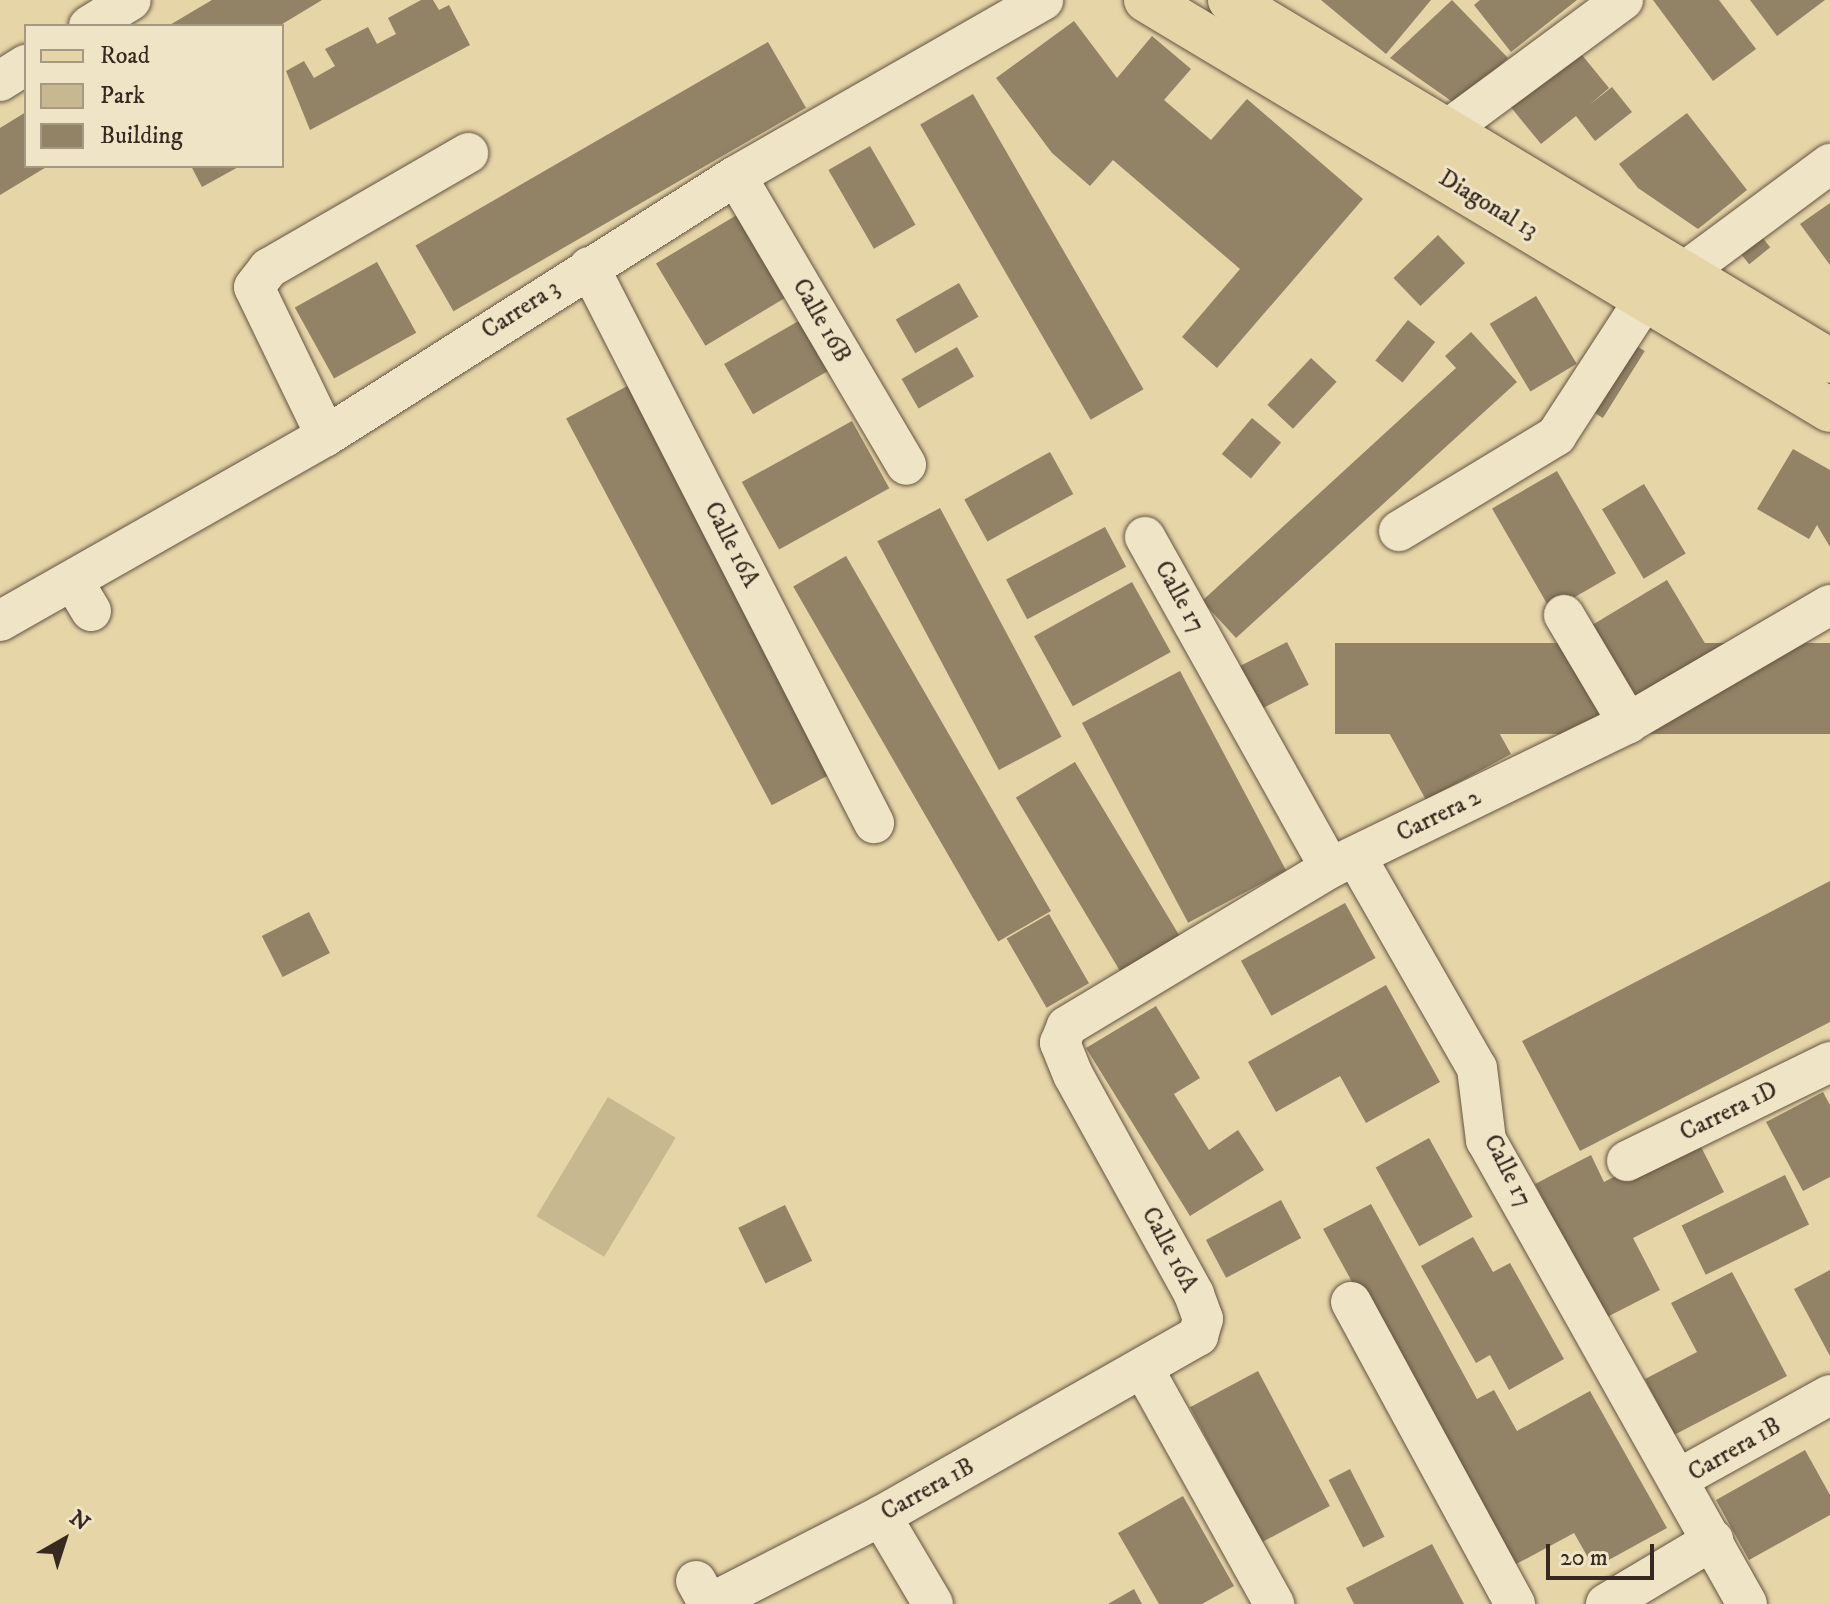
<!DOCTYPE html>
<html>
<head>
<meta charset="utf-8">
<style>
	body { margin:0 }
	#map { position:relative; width:1830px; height:1604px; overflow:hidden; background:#e6d5a7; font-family:"IM FELL DW Pica",serif }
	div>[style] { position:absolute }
	.green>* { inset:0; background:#c8b890; transform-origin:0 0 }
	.building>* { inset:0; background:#928266; transform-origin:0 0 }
	.roads { filter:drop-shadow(0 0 2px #645442) drop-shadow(0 0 2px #645442) }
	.minor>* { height:40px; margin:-20px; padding:0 20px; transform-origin:20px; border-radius:20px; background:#efe4c6 }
	.major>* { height:44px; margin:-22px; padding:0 22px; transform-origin:22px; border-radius:22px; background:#e6d5a7 }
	span { translate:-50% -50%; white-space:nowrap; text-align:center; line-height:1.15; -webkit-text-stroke:6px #efe4c6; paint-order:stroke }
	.street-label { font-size:24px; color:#382920 }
	.legend { position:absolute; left:24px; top:24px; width:260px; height:144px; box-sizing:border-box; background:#efe4c6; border:2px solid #a69984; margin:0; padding:10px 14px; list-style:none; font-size:24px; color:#382920 }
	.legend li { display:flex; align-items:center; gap:16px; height:40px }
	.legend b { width:40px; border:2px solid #a69984 }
	.north { position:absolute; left:24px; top:1500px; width:80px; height:80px; -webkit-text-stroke:6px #efe4c6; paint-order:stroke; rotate:39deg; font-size:22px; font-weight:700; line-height:32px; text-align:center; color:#382920 }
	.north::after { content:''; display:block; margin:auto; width:28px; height:36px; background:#382920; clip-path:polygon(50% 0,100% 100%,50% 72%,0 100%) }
	.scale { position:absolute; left:1546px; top:1544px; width:108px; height:36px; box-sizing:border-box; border:4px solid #382920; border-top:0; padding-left:10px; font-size:24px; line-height:28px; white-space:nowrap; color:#382920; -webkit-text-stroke:6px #efe4c6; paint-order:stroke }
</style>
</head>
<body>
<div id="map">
	<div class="green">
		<i style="left:608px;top:1097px;width:79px;height:139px;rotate:31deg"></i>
	</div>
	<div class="building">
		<i style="clip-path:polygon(212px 0,322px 0,279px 26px,168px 26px)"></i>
		<i style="clip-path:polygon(421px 0,433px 0,439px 10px,449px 5px,470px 45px,310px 130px,286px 71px,304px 61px,314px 78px,335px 66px,325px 49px,368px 27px,377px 44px,396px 34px,388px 18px)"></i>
		<i style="clip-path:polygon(1321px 0,1431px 0,1386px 54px)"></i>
		<i style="clip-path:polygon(1452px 0,1508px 58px,1457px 105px,1390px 58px)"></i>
		<i style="clip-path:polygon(1480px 0,1577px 0,1511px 52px,1474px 5px)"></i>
		<i style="clip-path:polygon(1653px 0,1719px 0,1756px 49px,1713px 81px)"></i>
		<i style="clip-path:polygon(1750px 0,1825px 0,1777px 36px)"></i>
		<i style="clip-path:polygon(1074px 21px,1117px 78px,1152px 36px,1191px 69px,1164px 100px,1211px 140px,1247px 99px,1363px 199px,1217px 368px,1182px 337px,1240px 269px,1113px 160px,1090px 186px,1052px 153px,996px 78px)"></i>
		<i style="left:768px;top:42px;width:76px;height:407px;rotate:60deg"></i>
		<i style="clip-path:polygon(1573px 44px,1609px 88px,1589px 105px,1612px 87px,1632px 112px,1595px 141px,1576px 116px,1541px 144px,1505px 100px)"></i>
		<i style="left:973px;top:94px;width:341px;height:61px;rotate:60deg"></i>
		<i style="clip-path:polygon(26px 112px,26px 166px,48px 166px,0 195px,0 128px)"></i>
		<i style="clip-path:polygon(1687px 113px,1747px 190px,1698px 229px,1638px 188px,1619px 164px)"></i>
		<i style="left:870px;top:146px;width:91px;height:48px;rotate:60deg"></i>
		<i style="clip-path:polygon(191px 166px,240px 166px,202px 187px)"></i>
		<i style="clip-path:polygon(1830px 203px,1830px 265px,1800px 224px)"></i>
		<i style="left:740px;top:213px;width:96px;height:98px;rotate:59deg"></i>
		<i style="left:1757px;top:231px;width:21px;height:27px;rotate:51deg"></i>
		<i style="left:1438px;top:235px;width:39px;height:62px;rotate:46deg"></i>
		<i style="left:377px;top:262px;width:81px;height:94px;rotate:61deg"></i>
		<i style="left:959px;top:283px;width:39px;height:73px;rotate:60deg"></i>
		<i style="left:1536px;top:296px;width:79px;height:54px;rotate:59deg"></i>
		<i style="left:802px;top:319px;width:58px;height:90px;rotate:60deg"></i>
		<i style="left:1408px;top:320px;width:35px;height:52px;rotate:39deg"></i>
		<i style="clip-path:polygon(1471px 332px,1517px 382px,1236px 638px,1202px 601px,1456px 368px,1445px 356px)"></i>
		<i style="left:1632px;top:343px;width:15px;height:79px;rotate:32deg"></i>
		<i style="left:957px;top:347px;width:34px;height:64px;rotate:60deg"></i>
		<i style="left:1311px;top:358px;width:35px;height:64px;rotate:43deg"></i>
		<i style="left:635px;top:382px;width:438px;height:78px;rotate:62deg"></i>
		<i style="left:1252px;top:418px;width:38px;height:47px;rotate:40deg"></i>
		<i style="left:852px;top:421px;width:77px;height:126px;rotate:61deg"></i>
		<i style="clip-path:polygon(1793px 449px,1830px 470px,1830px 547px,1817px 525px,1809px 539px,1757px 509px)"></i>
		<i style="left:1050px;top:452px;width:48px;height:98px;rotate:61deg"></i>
		<i style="left:1557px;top:471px;width:118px;height:75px;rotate:60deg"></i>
		<i style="left:1644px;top:484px;width:81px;height:49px;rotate:59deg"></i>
		<i style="left:940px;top:508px;width:259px;height:71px;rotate:62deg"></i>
		<i style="left:1105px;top:527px;width:45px;height:112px;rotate:62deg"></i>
		<i style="left:846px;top:556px;width:410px;height:61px;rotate:60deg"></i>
		<i style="left:1667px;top:580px;width:79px;height:99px;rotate:59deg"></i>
		<i style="left:1132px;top:582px;width:80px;height:112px;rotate:61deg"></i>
		<i style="left:1287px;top:642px;width:48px;height:56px;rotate:63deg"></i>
		<i style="left:1830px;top:643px;width:91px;height:495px;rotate:90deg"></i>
		<i style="left:1180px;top:671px;width:226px;height:111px;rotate:62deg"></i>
		<i style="clip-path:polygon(1447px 698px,1458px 718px,1483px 704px,1511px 754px,1426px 800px,1388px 731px)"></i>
		<i style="left:1075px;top:762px;width:204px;height:69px;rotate:59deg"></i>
		<i style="clip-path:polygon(1830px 881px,1830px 1022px,1580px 1151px,1522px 1041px)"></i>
		<i style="left:1345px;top:903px;width:63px;height:119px;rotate:61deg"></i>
		<i style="left:309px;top:912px;width:46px;height:53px;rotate:63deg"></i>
		<i style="left:1049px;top:914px;width:80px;height:49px;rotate:60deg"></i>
		<i style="clip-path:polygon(1386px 985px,1440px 1082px,1366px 1123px,1340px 1076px,1276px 1112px,1248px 1062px)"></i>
		<i style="clip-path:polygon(1156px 1006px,1200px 1078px,1174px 1094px,1209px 1150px,1238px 1130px,1264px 1170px,1190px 1216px,1086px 1048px)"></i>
		<i style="clip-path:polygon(1823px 1092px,1830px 1105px,1830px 1177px,1803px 1191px,1766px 1122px)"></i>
		<i style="clip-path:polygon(1695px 1135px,1724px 1192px,1633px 1238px,1660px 1290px,1605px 1318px,1535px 1184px,1591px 1155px,1604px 1182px)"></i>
		<i style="left:1429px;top:1138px;width:90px;height:61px;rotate:61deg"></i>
		<i style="left:1785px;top:1175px;width:55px;height:115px;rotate:64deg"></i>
		<i style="left:1281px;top:1200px;width:43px;height:85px;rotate:62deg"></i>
		<i style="clip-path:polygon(1371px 1204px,1477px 1399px,1494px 1390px,1517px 1431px,1590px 1391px,1667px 1528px,1594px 1568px,1574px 1533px,1509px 1568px,1323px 1229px)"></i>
		<i style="left:785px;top:1205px;width:62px;height:52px;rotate:64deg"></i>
		<i style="clip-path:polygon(1473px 1237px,1493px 1272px,1510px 1263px,1564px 1359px,1509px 1390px,1490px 1355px,1476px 1363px,1421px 1266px)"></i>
		<i style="clip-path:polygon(1830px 1270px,1830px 1356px,1794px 1289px)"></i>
		<i style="clip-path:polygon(1732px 1272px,1787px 1376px,1674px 1435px,1645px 1379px,1697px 1352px,1671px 1303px)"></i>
		<i style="left:1258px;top:1371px;width:153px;height:77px;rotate:62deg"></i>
		<i style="clip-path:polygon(1805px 1450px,1830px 1495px,1830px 1515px,1749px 1560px,1716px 1500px)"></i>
		<i style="left:1350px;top:1469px;width:76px;height:24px;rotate:63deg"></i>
		<i style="clip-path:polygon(1183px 1496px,1234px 1586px,1202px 1604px,1159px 1604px,1118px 1533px)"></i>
		<i style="clip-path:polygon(1432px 1544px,1464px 1604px,1354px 1604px,1346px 1588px)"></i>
		<i style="clip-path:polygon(1134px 1589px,1142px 1604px,1108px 1604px)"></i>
	</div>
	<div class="roads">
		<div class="minor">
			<i style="left:89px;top:26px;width:49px;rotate:-31.8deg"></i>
			<i style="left:0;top:81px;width:31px;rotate:-32deg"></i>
			<i style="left:1447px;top:130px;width:219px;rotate:-36.5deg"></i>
			<i style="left:736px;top:176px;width:335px;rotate:59.5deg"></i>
			<i style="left:589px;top:267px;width:625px;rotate:62.86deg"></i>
			<i style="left:1683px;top:273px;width:183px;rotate:-36.6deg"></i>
			<i style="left:326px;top:436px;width:165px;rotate:-115.8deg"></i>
			<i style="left:254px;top:287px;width:24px;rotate:-52deg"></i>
			<i style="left:269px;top:268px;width:230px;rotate:-30deg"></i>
			<i style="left:1399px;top:531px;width:184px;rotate:-31.2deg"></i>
			<i style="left:1556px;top:436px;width:163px;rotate:-57deg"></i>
			<i style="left:1145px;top:537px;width:379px;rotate:60.8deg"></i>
			<i style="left:73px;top:581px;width:35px;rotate:59deg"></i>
			<i style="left:1564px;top:615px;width:126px;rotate:59.3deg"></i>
			<i style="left:0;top:621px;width:375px;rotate:-29.6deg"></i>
			<i style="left:326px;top:436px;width:485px;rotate:-32.4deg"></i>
			<i style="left:736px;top:176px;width:354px;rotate:-29.8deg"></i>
			<i style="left:1356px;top:857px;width:243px;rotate:60.2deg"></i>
			<i style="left:1477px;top:1068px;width:73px;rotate:82.9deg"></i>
			<i style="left:1486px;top:1140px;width:532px;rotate:60.64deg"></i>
			<i style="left:1627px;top:1161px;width:226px;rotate:-26deg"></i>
			<i style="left:1351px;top:1302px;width:344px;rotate:61.5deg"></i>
			<i style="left:1144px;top:1370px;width:268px;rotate:60.9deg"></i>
			<i style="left:1680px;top:1478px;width:171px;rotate:-29deg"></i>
			<i style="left:881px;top:1516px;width:102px;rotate:59.4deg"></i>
			<i style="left:696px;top:1581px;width:26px;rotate:61deg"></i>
			<i style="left:709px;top:1604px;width:193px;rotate:-27.1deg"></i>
			<i style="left:881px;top:1516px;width:365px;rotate:-29.6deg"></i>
			<i style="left:1198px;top:1336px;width:18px;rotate:-74deg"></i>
			<i style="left:1203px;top:1319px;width:27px;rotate:-110deg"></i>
			<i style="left:1194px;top:1294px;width:250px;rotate:-118.9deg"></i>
			<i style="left:1073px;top:1075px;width:35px;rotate:-112deg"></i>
			<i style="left:1060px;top:1043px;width:18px;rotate:-68deg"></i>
			<i style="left:1067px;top:1026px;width:307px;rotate:-31deg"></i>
			<i style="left:1330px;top:868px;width:331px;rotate:-25.9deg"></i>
			<i style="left:1628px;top:723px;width:234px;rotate:-30.3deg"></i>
			<i style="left:1606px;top:1604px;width:125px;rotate:-30.9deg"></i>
		</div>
		<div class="major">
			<i style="left:1146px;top:0;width:797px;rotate:30.94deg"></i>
			<i style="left:1230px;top:0;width:700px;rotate:31.03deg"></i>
		</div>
	</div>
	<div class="street-label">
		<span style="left:1488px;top:205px;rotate:31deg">Diagonal 13</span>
		<span style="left:521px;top:310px;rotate:-33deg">Carrera 3</span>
		<span style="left:821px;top:321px;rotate:60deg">Calle 16B</span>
		<span style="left:731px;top:545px;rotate:63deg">Calle 16A</span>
		<span style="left:1179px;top:597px;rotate:61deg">Calle 17</span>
		<span style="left:1439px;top:816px;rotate:-26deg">Carrera 2</span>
		<span style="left:1729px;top:1112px;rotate:-26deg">Carrera 1D</span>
		<span style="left:1507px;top:1171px;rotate:63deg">Calle 17</span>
		<span style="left:1169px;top:1250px;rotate:62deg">Calle 16A</span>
		<span style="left:1735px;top:1450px;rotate:-30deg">Carrera 1B</span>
		<span style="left:928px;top:1490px;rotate:-29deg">Carrera 1B</span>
	</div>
	<ul class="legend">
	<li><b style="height:10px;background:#e6d5a7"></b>Road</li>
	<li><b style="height:22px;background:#c8b890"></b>Park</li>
	<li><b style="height:22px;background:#928266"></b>Building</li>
	</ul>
	<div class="north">N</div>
	<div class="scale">20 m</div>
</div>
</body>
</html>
